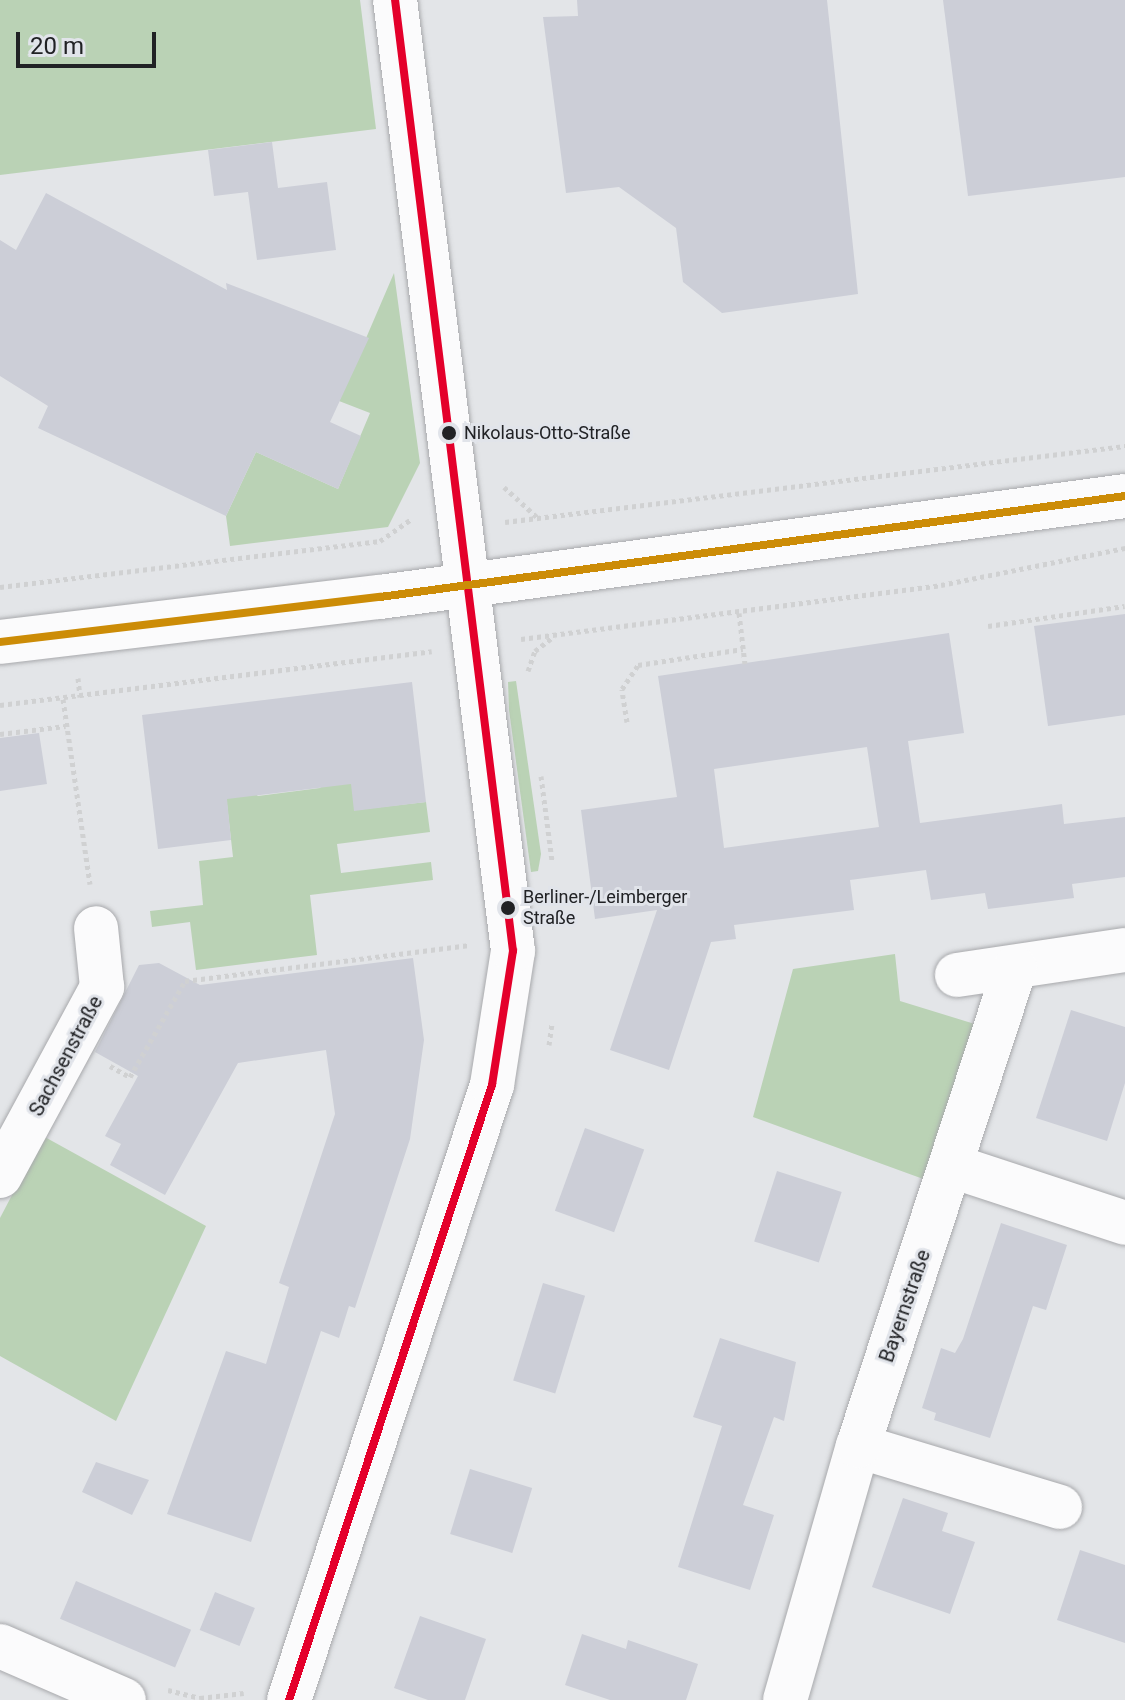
<!DOCTYPE html>
<html>
<head>
<meta charset="utf-8">
<style>
	body { margin:0 }
	#map { position:relative; width:1125px; height:1700px; overflow:hidden; background:#e3e5e8; font-family:Roboto,sans-serif }
	div>[style] { position:absolute }
	.green>* { inset:0; background:#bad2b5 }
	.building>* { inset:0; background:#ccced7; transform-origin:0 0 }
	.path>* { height:5px; margin-top:-2.5px; transform-origin:0; background:repeating-linear-gradient(90deg,#d0d1d2 0 4px,transparent 0 8px) }
	.roads { filter:drop-shadow(0 0 2px #a8a9ac) drop-shadow(0 0 2px #a8a9ac) }
	.minor>* { height:44px; margin:-22px; padding:0 22px; transform-origin:22px; border-radius:22px; background:#fbfbfc }
	.bus-1>* { height:8px; margin:-4px; padding:0 4px; transform-origin:4px; border-radius:4px; background:#e4002b }
	.bus-2>* { height:8px; margin:-4px; padding:0 4px; transform-origin:4px; border-radius:4px; background:#cc8c07 }
	.dots>* { width:22px; height:22px; translate:-50% -50%; box-sizing:border-box; border:4px solid #e1e4ea; border-radius:50% }
	span { translate:-50% -50%; white-space:nowrap; text-align:center; line-height:1.15; -webkit-text-stroke:6px #e1e4ea; paint-order:stroke }
	.bus-label { font-size:18px; color:#212225 }
	.left { translate:0 -50%; text-align:left }
	.street-label { font-size:20px; color:#212225 }
	.scale { position:absolute; left:16px; top:32px; width:140px; height:36px; box-sizing:border-box; border:4px solid #212225; border-top:0; padding-left:10px; font-size:24px; line-height:28px; white-space:nowrap; color:#212225; -webkit-text-stroke:6px #e1e4ea; paint-order:stroke }
</style>
</head>
<body>
<div id="map">
	<div class="green">
		<i style="clip-path:polygon(0 0,360px 0,376px 129px,0 175px)"></i>
		<i style="clip-path:polygon(394px 273px,420px 463px,388px 527px,230px 546px,226px 516px,256px 452px,338px 489px,370px 413px,339px 401px)"></i>
		<i style="clip-path:polygon(516px 681px,541px 854px,538px 871px,531px 872px,509px 710px,508px 682px)"></i>
		<i style="clip-path:polygon(348px 753px,355px 810px,426px 802px,430px 832px,337px 844px,341px 873px,431px 862px,433px 880px,310px 895px,317px 955px,196px 970px,190px 922px,152px 927px,150px 911px,203px 905px,199px 861px,233px 857px,223px 769px,258px 796px,320px 788px)"></i>
		<i style="clip-path:polygon(895px 954px,900px 1001px,978px 1025px,926px 1180px,753px 1117px,793px 969px)"></i>
		<i style="clip-path:polygon(43px 1136px,206px 1226px,116px 1421px,0 1356px,0 1218px)"></i>
	</div>
	<div class="building">
		<i style="clip-path:polygon(577px 0,827px 0,858px 294px,722px 313px,683px 282px,676px 228px,619px 187px,566px 193px,543px 17px,578px 16px)"></i>
		<i style="clip-path:polygon(943px 0,1125px 0,1125px 177px,968px 196px)"></i>
		<i style="clip-path:polygon(272px 142px,278px 188px,327px 182px,336px 250px,257px 260px,248px 192px,273px 189px,214px 196px,208px 150px)"></i>
		<i style="clip-path:polygon(46px 193px,227px 290px,226px 283px,369px 338px,330px 422px,361px 436px,338px 489px,256px 452px,226px 516px,38px 428px,48px 406px,0 376px,0 240px,16px 250px)"></i>
		<i style="clip-path:polygon(1125px 614px,1125px 715px,1048px 726px,1034px 626px)"></i>
		<i style="clip-path:polygon(evenodd,949px 633px,964px 733px,908px 741px,920px 823px,1062px 804px,1064px 824px,1125px 817px,1125px 877px,1072px 884px,1074px 898px,988px 909px,985px 893px,931px 900px,926px 870px,850px 880px,854px 910px,734px 925px,736px 939px,711px 942px,669px 1070px,610px 1050px,657px 910px,595px 919px,581px 810px,677px 797px,658px 676px,949px 633px,867px 747px,879px 827px,724px 848px,714px 769px,867px 747px)"></i>
		<i style="clip-path:polygon(412px 682px,426px 802px,354px 811px,351px 784px,227px 799px,231px 840px,158px 849px,142px 715px)"></i>
		<i style="clip-path:polygon(39px 733px,47px 784px,0 791px,0 738px)"></i>
		<i style="clip-path:polygon(413px 958px,424px 1040px,410px 1139px,355px 1308px,349px 1306px,339px 1338px,321px 1331px,251px 1542px,167px 1514px,226px 1351px,266px 1364px,289px 1287px,279px 1283px,335px 1114px,326px 1050px,238px 1063px,165px 1195px,110px 1165px,121px 1144px,105px 1136px,138px 1076px,95px 1052px,139px 965px,159px 963px,200px 985px)"></i>
		<i style="clip-path:polygon(1071px 1010px,1125px 1027px,1125px 1083px,1107px 1141px,1036px 1118px)"></i>
		<i style="left:585px;top:1128px;width:63px;height:88px;rotate:20deg"></i>
		<i style="left:777px;top:1171px;width:68px;height:74px;rotate:18deg"></i>
		<i style="clip-path:polygon(1001px 1223px,1067px 1245px,1046px 1310px,1033px 1306px,990px 1438px,934px 1420px,936px 1413px,922px 1408px,941px 1348px,955px 1353px,963px 1339px)"></i>
		<i style="left:543px;top:1283px;width:44px;height:102px;rotate:17deg"></i>
		<i style="clip-path:polygon(720px 1338px,796px 1362px,784px 1421px,774px 1417px,743px 1505px,774px 1515px,750px 1590px,678px 1567px,722px 1426px,693px 1417px)"></i>
		<i style="clip-path:polygon(96px 1462px,149px 1480px,132px 1515px,82px 1492px)"></i>
		<i style="left:470px;top:1469px;width:65px;height:68px;rotate:17deg"></i>
		<i style="clip-path:polygon(903px 1498px,948px 1513px,942px 1531px,975px 1542px,950px 1614px,872px 1587px)"></i>
		<i style="clip-path:polygon(1080px 1550px,1125px 1565px,1125px 1643px,1057px 1620px)"></i>
		<i style="left:76px;top:1581px;width:125px;height:41px;rotate:23deg"></i>
		<i style="left:215px;top:1592px;width:43px;height:41px;rotate:22deg"></i>
		<i style="clip-path:polygon(420px 1616px,486px 1639px,465px 1700px,428px 1700px,394px 1688px)"></i>
		<i style="clip-path:polygon(582px 1634px,626px 1649px,628px 1640px,698px 1664px,686px 1700px,610px 1700px,565px 1685px)"></i>
	</div>
	<div class="path">
		<i style="left:504px;top:487px;width:45px;rotate:42.3deg"></i>
		<i style="left:505px;top:522px;width:625px;rotate:-6.99deg"></i>
		<i style="left:0;top:587px;width:383px;rotate:-6.9deg"></i>
		<i style="left:380px;top:541px;width:39px;rotate:-35deg"></i>
		<i style="left:739px;top:613px;width:51px;rotate:83.3deg"></i>
		<i style="left:988px;top:626px;width:138px;rotate:-8.3deg"></i>
		<i style="left:521px;top:639px;width:423px;rotate:-7.3deg"></i>
		<i style="left:941px;top:585px;width:188px;rotate:-11.4deg"></i>
		<i style="left:528px;top:671px;width:21px;rotate:-71deg"></i>
		<i style="left:535px;top:651px;width:24px;rotate:-38deg"></i>
		<i style="left:78px;top:678px;width:19px;rotate:84deg"></i>
		<i style="left:63px;top:699px;width:187px;rotate:81.7deg"></i>
		<i style="left:0;top:705px;width:435px;rotate:-7.1deg"></i>
		<i style="left:627px;top:722px;width:33px;rotate:-99deg"></i>
		<i style="left:622px;top:689px;width:29px;rotate:-56deg"></i>
		<i style="left:638px;top:665px;width:106px;rotate:-8.7deg"></i>
		<i style="left:0;top:734px;width:66px;rotate:-6.9deg"></i>
		<i style="left:541px;top:776px;width:86px;rotate:82.6deg"></i>
		<i style="left:549px;top:1045px;width:22px;rotate:-82deg"></i>
		<i style="left:110px;top:1066px;width:23px;rotate:29deg"></i>
		<i style="left:130px;top:1077px;width:111px;rotate:-60.2deg"></i>
		<i style="left:185px;top:981px;width:285px;rotate:-7.2deg"></i>
		<i style="left:168px;top:1690px;width:33px;rotate:14deg"></i>
		<i style="left:200px;top:1698px;width:44px;rotate:-6.5deg"></i>
	</div>
	<div class="roads">
		<div class="minor">
			<i style="left:0;top:642px;width:383px;rotate:-6.8deg"></i>
			<i style="left:380px;top:597px;width:752px;rotate:-7.72deg"></i>
			<i style="left:957px;top:975px;width:170px;rotate:-8.5deg"></i>
			<i style="left:952px;top:1166px;width:182px;rotate:18.2deg"></i>
			<i style="left:0;top:1176px;width:215px;rotate:-61.6deg"></i>
			<i style="left:102px;top:987px;width:59px;rotate:-95.8deg"></i>
			<i style="left:858px;top:1446px;width:211px;rotate:16.8deg"></i>
			<i style="left:0;top:1646px;width:135px;rotate:23.5deg"></i>
			<i style="left:289px;top:1700px;width:648px;rotate:-71.73deg"></i>
			<i style="left:492px;top:1085px;width:136px;rotate:-81.1deg"></i>
			<i style="left:513px;top:951px;width:958px;rotate:-97.07deg"></i>
			<i style="left:785px;top:1700px;width:264px;rotate:-74deg"></i>
			<i style="left:858px;top:1446px;width:503px;rotate:-71.82deg"></i>
		</div>
	</div>
	<div class="bus-1">
		<i style="left:289px;top:1700px;width:648px;rotate:-71.73deg"></i>
		<i style="left:492px;top:1085px;width:136px;rotate:-81.1deg"></i>
		<i style="left:513px;top:951px;width:958px;rotate:-97.07deg"></i>
	</div>
	<div class="bus-2">
		<i style="left:0;top:642px;width:383px;rotate:-6.8deg"></i>
		<i style="left:380px;top:597px;width:752px;rotate:-7.72deg"></i>
	</div>
	<div class="dots">
		<i style="left:449px;top:433px;background:#212225"></i>
		<i style="left:508px;top:908px;background:#212225"></i>
	</div>
	<div class="bus-label">
		<span class="left" style="left:464px;top:433px">Nikolaus-Otto-Straße</span>
		<span class="left" style="left:523px;top:908px">Berliner-/Leimberger<br>Straße</span>
	</div>
	<div class="street-label">
		<span style="left:66px;top:1056px;rotate:-62deg">Sachsenstraße</span>
		<span style="left:905px;top:1306px;rotate:-71deg">Bayernstraße</span>
	</div>
	<div class="scale">20 m</div>
</div>
</body>
</html>
